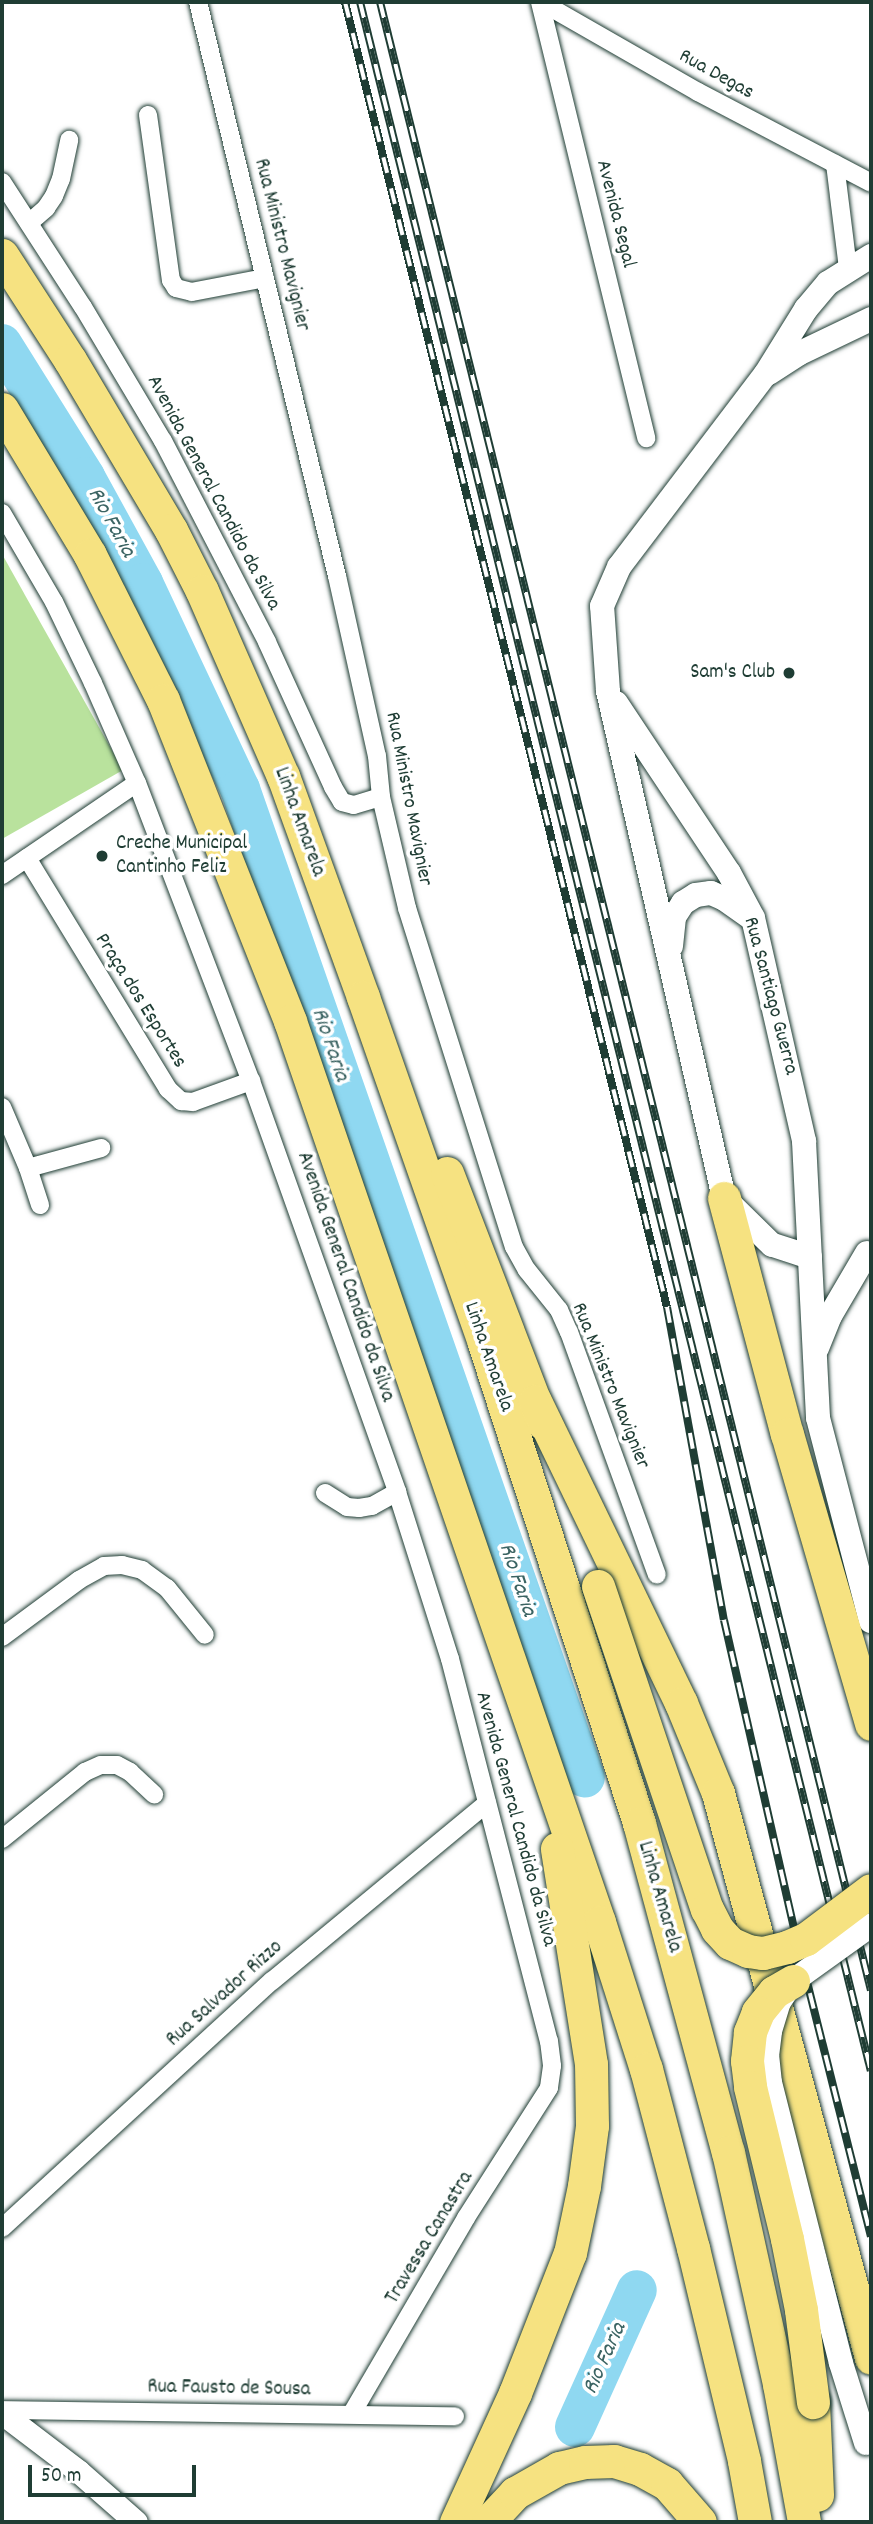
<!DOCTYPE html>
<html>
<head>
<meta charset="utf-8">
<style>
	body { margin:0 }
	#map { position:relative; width:873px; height:2524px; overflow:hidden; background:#fff; font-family:Dekko,sans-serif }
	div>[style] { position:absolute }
	.green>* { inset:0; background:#b9e29d }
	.river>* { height:40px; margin:-20px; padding:0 20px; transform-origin:20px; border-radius:20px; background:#8fd8f1 }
	.roads { filter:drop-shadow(0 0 2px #1f3d34) drop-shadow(0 0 2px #1f3d34) }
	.minor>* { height:18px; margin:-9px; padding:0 9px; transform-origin:9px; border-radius:9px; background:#fff }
	.tertiary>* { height:23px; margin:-11.5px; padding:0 11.5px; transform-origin:11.5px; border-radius:11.5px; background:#fff }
	.secondary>* { height:24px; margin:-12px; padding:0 12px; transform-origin:12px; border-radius:12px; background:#fff }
	.motorway>* { height:33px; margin:-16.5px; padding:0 16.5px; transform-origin:16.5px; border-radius:16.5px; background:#f6e281 }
	.rail>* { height:8px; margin-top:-4px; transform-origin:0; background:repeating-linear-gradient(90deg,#fff 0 16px,#1f3d34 0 32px); box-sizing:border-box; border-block:2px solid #1f3d34 }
	.bridges { filter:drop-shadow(0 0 2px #1f3d34) drop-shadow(0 0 2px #1f3d34) }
	.secondary-bridge>* { height:24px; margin:-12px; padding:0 12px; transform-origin:12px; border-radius:12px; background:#fff }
	.motorway-bridge>* { height:33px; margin:-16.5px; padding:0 16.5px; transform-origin:16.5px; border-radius:16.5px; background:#f6e281 }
	.dots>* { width:19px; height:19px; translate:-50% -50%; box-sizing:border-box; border:4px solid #fff; border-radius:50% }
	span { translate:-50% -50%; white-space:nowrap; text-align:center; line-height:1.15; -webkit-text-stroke:7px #fff; paint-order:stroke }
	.street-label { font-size:21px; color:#1f3d34 }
	.poi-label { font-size:21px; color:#1f3d34 }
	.right { translate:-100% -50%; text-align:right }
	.left { translate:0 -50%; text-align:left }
	.water-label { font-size:23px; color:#3b6463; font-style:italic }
	.frame { position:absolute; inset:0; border:4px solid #1f3d34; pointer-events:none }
	.scale { position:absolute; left:28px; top:2465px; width:168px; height:32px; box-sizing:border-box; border:4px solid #1f3d34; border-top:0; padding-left:9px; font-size:21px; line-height:24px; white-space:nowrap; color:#1f3d34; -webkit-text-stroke:5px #fff; paint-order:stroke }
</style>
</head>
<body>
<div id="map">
	<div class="green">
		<i style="clip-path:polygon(2px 554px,123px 770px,2px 839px)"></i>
	</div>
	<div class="river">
		<i style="left:2px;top:344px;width:157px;rotate:58deg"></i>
		<i style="left:85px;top:477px;width:121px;rotate:61.3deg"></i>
		<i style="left:143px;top:583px;width:228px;rotate:64.8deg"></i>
		<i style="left:240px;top:789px;width:1047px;rotate:70.77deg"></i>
		<i style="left:575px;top:2427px;width:150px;rotate:-65.7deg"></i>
	</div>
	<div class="roads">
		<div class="minor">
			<i style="left:198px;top:2px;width:591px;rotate:76.39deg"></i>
			<i style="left:337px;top:576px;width:184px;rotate:77.5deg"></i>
			<i style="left:377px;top:756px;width:41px;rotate:84.4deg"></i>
			<i style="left:381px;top:797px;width:114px;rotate:76.8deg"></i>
			<i style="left:407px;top:908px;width:355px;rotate:72.5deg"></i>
			<i style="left:514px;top:1247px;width:26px;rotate:61deg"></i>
			<i style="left:527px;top:1270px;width:51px;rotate:51.3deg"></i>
			<i style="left:559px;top:1310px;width:24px;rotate:66deg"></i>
			<i style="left:569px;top:1332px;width:258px;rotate:70.1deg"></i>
			<i style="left:540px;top:2px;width:449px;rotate:76.3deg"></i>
			<i style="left:541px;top:2px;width:181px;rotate:29.8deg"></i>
			<i style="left:698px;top:92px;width:195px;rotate:27.7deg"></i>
			<i style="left:148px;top:115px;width:167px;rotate:82.1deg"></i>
			<i style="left:171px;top:280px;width:9px;rotate:58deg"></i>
			<i style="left:176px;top:288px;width:16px;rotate:14deg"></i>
			<i style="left:192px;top:292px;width:74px;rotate:-10.9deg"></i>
			<i style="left:835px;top:164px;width:105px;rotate:82.9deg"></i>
			<i style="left:2px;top:182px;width:149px;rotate:57.1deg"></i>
			<i style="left:83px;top:307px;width:156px;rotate:59.2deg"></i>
			<i style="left:163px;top:441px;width:226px;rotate:62.6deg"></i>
			<i style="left:267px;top:642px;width:159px;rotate:65.5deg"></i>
			<i style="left:333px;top:787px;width:17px;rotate:59deg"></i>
			<i style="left:342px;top:802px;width:12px;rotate:14deg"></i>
			<i style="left:354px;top:805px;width:28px;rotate:-17deg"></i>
			<i style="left:29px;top:223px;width:23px;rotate:-41deg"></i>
			<i style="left:46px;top:208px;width:14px;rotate:-56deg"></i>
			<i style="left:54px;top:196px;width:18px;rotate:-68deg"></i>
			<i style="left:61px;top:179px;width:40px;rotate:-78deg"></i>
			<i style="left:2px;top:513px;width:103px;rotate:59.7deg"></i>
			<i style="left:54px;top:602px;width:90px;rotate:64.3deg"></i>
			<i style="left:93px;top:683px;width:109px;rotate:66.3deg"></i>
			<i style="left:137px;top:783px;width:319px;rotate:69.1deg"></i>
			<i style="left:251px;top:1081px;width:436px;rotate:70.4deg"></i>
			<i style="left:397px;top:1492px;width:175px;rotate:72.4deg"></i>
			<i style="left:450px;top:1659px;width:395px;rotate:75.5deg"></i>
			<i style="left:549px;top:2041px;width:25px;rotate:83deg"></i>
			<i style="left:552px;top:2066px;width:22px;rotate:98deg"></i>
			<i style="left:549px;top:2088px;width:154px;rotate:122.6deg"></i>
			<i style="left:466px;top:2218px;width:226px;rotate:120.3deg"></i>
			<i style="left:27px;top:858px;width:271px;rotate:58.6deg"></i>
			<i style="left:168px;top:1089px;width:18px;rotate:43deg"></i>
			<i style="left:181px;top:1101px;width:12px;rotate:5deg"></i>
			<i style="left:193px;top:1102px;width:62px;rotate:-19.9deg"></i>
			<i style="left:2px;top:875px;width:163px;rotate:-34.3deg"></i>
			<i style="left:2px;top:1107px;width:66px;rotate:66.9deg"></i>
			<i style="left:28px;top:1168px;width:39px;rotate:72deg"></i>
			<i style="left:28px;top:1168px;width:76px;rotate:-15.3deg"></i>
			<i style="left:325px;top:1493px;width:26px;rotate:32deg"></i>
			<i style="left:347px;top:1507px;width:12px;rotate:5deg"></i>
			<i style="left:359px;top:1508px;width:13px;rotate:-9deg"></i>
			<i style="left:372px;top:1506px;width:29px;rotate:-29deg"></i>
			<i style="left:2px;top:1637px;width:96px;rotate:-36.5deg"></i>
			<i style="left:79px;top:1580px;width:29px;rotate:-29deg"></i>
			<i style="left:104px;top:1566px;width:18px;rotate:-3deg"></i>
			<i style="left:122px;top:1565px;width:21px;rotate:14deg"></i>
			<i style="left:142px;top:1570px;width:31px;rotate:36deg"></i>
			<i style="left:167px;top:1588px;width:60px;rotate:51deg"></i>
			<i style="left:2px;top:1839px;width:107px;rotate:-38.9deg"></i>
			<i style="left:85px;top:1772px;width:17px;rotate:-24deg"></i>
			<i style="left:101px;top:1765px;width:16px"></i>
			<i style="left:117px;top:1765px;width:15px;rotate:28deg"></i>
			<i style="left:130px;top:1772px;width:33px;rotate:43deg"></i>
			<i style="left:2px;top:2228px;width:366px;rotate:-42.5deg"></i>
			<i style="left:272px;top:1981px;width:279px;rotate:-39.6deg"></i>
			<i style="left:2px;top:2410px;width:453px;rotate:0.8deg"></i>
		</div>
		<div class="tertiary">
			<i style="left:2px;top:2413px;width:96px;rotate:37.3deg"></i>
			<i style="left:78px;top:2471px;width:77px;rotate:41.3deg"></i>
		</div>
		<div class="secondary">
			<i style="left:769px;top:373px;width:35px;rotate:-33deg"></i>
			<i style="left:798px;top:354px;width:81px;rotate:-25.6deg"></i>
			<i style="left:616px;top:703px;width:204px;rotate:56.4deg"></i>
			<i style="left:729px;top:873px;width:51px;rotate:61.9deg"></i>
			<i style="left:753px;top:918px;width:229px;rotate:77.1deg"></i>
			<i style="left:804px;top:1141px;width:277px;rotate:87.1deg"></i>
			<i style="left:818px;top:1418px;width:210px;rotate:75.4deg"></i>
			<i style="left:671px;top:946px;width:29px;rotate:-84deg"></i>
			<i style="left:674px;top:917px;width:17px;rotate:-57deg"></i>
			<i style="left:683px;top:903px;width:15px;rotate:-32deg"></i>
			<i style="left:696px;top:895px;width:15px;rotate:-8deg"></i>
			<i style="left:711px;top:893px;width:13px;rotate:23deg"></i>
			<i style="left:723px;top:898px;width:32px;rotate:35deg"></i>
			<i style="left:810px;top:1257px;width:40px;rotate:-162deg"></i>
			<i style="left:772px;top:1245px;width:67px;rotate:-135.6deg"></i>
			<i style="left:724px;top:1198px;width:520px;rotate:-102.89deg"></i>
			<i style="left:608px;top:691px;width:85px;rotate:-94deg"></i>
			<i style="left:602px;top:606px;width:43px;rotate:-66.4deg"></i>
			<i style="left:619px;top:567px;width:241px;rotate:-52.8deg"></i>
			<i style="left:765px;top:375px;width:78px;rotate:-58.2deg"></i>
			<i style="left:806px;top:309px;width:34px;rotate:-50deg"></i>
			<i style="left:828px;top:283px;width:51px;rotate:-32.1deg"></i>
			<i style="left:817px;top:1348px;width:35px;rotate:-68deg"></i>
			<i style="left:830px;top:1316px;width:73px;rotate:-59.6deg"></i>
		</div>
		<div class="motorway">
			<i style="left:2px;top:255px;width:125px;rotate:57.1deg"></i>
			<i style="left:70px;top:360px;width:198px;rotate:59.3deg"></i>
			<i style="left:171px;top:530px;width:68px;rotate:63.1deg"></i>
			<i style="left:202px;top:591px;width:202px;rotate:66.4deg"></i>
			<i style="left:283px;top:776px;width:235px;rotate:70.1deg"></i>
			<i style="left:363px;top:997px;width:367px;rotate:70.7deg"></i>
			<i style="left:484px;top:1343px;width:504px;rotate:72.1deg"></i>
			<i style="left:639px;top:1823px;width:341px;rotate:74.9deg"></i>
			<i style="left:728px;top:2152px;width:238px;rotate:77.6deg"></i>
			<i style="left:779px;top:2384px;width:140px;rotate:79.7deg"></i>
			<i style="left:2px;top:409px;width:170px;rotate:58.9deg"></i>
			<i style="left:90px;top:555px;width:162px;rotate:63.3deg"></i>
			<i style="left:163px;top:700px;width:345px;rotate:68.4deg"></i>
			<i style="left:290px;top:1021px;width:953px;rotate:71.07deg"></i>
			<i style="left:599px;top:1922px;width:154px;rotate:72.3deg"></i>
			<i style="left:646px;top:2069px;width:185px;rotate:75.3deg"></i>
			<i style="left:693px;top:2248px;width:219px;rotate:76.5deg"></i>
			<i style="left:744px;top:2461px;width:62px;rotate:79.8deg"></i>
			<i style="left:447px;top:1173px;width:268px;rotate:69deg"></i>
			<i style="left:724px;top:1198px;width:244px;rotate:75.1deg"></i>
			<i style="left:787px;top:1434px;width:302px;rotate:73.8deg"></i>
			<i style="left:535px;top:1401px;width:335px;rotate:64.2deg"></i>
			<i style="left:681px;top:1703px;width:97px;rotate:67.7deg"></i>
			<i style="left:718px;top:1793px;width:585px;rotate:74.85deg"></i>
			<i style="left:813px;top:2402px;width:93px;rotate:87.5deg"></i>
			<i style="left:456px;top:2522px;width:142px;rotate:-65.4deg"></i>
			<i style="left:515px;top:2393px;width:150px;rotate:-68.6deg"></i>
			<i style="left:570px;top:2253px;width:68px;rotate:-78.2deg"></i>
			<i style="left:584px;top:2186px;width:61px;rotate:-82.4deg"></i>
			<i style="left:592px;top:2126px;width:62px;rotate:-90.9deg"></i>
			<i style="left:591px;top:2064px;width:218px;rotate:-99deg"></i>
			<i style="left:488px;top:2522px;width:40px;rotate:-47deg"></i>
			<i style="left:515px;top:2493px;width:51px;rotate:-29.6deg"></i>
			<i style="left:559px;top:2468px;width:27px;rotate:-13deg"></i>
			<i style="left:585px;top:2462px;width:29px;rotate:-2deg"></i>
			<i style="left:614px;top:2461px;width:27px;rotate:17deg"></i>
			<i style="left:640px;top:2469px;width:31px;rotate:29deg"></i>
			<i style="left:667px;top:2484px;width:50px;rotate:49deg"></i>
		</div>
	</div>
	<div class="rail">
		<i style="left:345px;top:2px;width:1344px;rotate:76.14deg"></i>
		<i style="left:667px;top:1307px;width:318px;rotate:79.7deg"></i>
		<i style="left:724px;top:1620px;width:351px;rotate:77.2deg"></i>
		<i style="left:802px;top:1962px;width:283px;rotate:75.9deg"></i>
		<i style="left:360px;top:2px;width:2131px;rotate:76.13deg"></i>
		<i style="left:380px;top:2px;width:2048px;rotate:76.13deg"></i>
	</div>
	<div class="bridges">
		<div class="secondary-bridge">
			<i style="left:866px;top:2443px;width:84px;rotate:-107.4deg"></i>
			<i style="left:841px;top:2363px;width:289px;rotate:-104.2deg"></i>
			<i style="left:770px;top:2083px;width:27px;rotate:-96deg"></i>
			<i style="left:767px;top:2056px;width:25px;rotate:-83deg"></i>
			<i style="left:770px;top:2031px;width:30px;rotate:-73deg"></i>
			<i style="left:779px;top:2002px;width:25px;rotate:-56deg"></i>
			<i style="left:793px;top:1981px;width:96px;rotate:-35.7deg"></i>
		</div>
		<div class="motorway-bridge">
			<i style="left:598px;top:1586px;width:341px;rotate:71.4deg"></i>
			<i style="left:707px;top:1909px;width:22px;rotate:63deg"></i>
			<i style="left:717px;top:1929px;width:19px;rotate:47deg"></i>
			<i style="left:730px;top:1943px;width:20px;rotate:24deg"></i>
			<i style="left:748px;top:1951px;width:15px;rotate:8deg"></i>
			<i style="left:763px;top:1953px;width:25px;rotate:-14deg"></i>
			<i style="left:787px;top:1947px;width:21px;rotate:-23deg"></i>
			<i style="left:806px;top:1939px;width:81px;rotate:-37deg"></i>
			<i style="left:793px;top:1981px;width:22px;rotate:150deg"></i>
			<i style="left:774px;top:1992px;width:26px;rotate:129deg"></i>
			<i style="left:758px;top:2012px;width:22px;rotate:112deg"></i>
			<i style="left:750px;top:2032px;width:29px;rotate:96deg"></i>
			<i style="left:747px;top:2061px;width:26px;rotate:83deg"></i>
			<i style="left:750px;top:2087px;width:156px;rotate:76.3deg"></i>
			<i style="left:787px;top:2239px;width:72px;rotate:78.8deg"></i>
			<i style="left:801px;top:2310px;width:93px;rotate:82.6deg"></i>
		</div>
	</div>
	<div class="dots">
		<i style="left:789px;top:673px;background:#1f3d34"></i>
		<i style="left:102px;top:856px;background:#1f3d34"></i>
	</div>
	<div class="street-label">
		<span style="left:716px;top:75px;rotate:29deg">Rua Degas</span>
		<span style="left:615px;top:214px;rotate:76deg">Avenida Segal</span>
		<span style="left:281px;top:245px;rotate:76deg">Rua Ministro Mavignier</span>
		<span style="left:213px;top:493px;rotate:62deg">Avenida General Candido da Silva</span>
		<span style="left:408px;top:799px;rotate:79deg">Rua Ministro Mavignier</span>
		<span style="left:299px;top:822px;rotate:70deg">Linha Amarela</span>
		<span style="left:770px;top:996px;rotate:75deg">Rua Santiago Guerra</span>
		<span style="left:140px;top:1001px;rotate:58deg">Praça dos Esportes</span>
		<span style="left:345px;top:1277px;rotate:71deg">Avenida General Candido da Silva</span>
		<span style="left:488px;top:1357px;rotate:71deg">Linha Amarela</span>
		<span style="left:610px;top:1386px;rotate:68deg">Rua Ministro Mavignier</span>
		<span style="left:515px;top:1819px;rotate:75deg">Avenida General Candido da Silva</span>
		<span style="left:659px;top:1897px;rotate:74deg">Linha Amarela</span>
		<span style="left:225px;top:1994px;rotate:-42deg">Rua Salvador Rizzo</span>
		<span style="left:430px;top:2238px;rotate:-59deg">Travessa Canastra</span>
		<span style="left:229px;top:2389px;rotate:1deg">Rua Fausto de Sousa</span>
	</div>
	<div class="poi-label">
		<span class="right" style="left:775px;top:673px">Sam's Club</span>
		<span class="left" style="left:116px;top:856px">Creche Municipal<br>Cantinho Feliz</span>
	</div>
	<div class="water-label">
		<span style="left:110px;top:523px;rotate:61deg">Rio Faria</span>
		<span style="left:329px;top:1045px;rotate:71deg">Rio Faria</span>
		<span style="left:516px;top:1580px;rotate:71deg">Rio Faria</span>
		<span style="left:606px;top:2359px;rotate:-66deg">Rio Faria</span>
	</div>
	<div class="frame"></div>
	<div class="scale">50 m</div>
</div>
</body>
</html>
